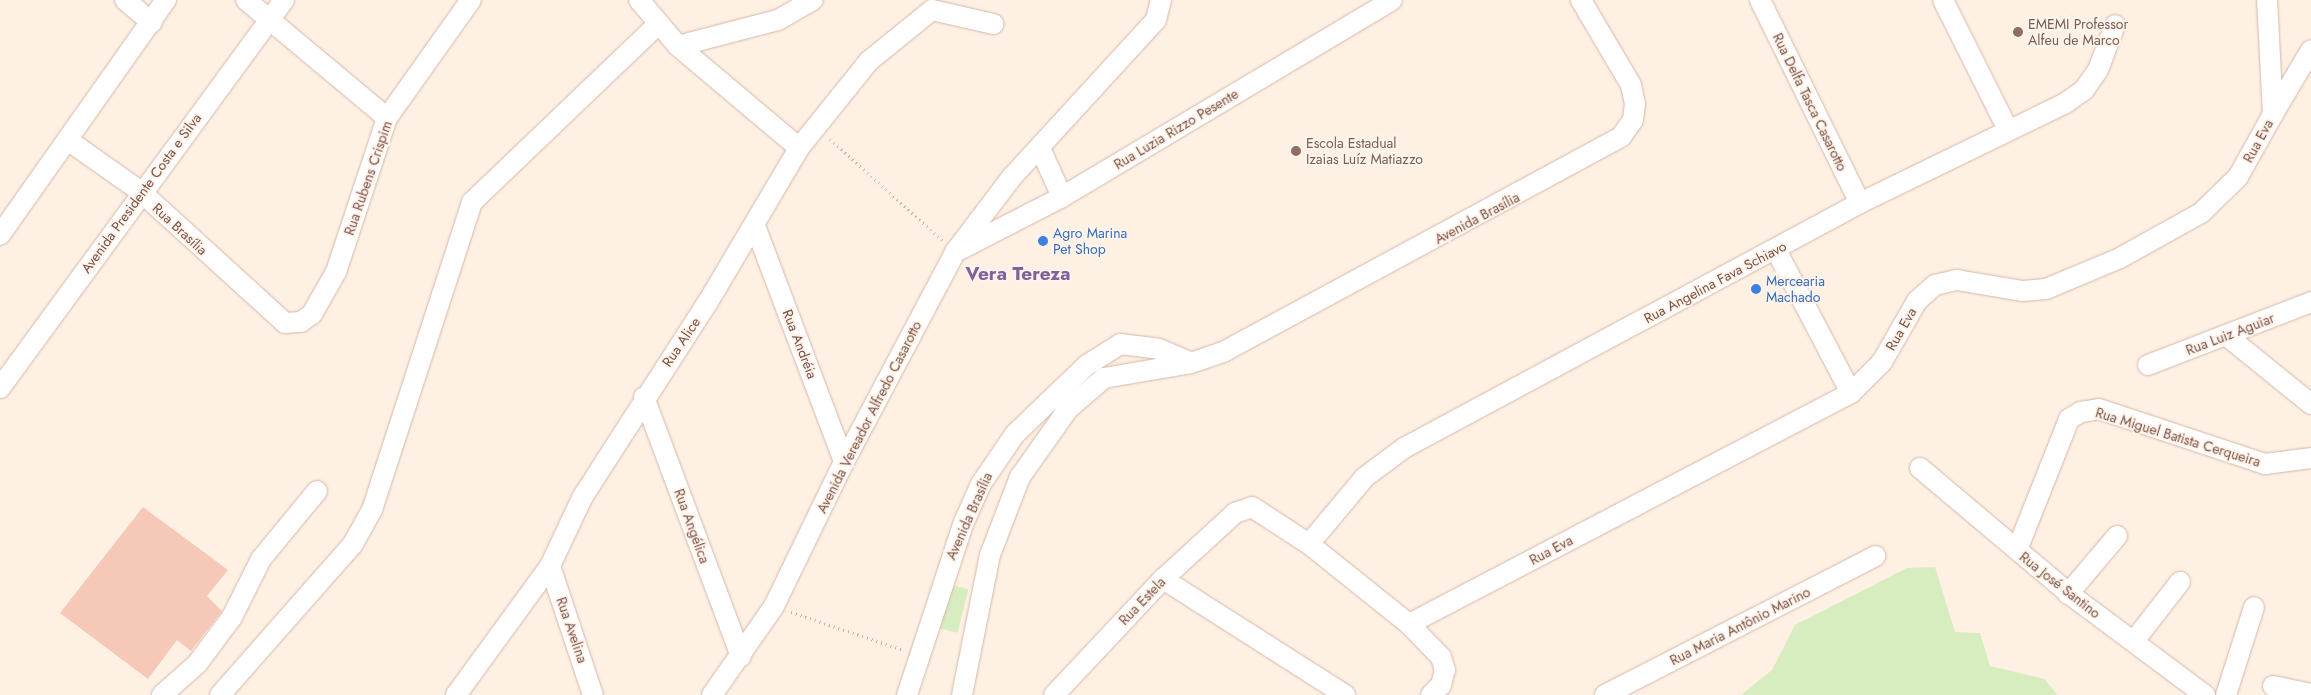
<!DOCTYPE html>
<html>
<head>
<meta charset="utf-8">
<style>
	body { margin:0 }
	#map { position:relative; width:2311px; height:695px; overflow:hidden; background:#fef0e2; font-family:Jost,sans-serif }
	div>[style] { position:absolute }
	.green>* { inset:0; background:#d8edbf; transform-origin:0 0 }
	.building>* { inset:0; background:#f6c8b7 }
	.path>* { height:3px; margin-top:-1.5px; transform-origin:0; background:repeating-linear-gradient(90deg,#dbab9a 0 1px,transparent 0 5px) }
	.roads { filter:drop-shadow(0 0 1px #d3b7aa) drop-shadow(0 0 1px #d3b7aa) }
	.minor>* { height:20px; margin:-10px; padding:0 10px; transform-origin:10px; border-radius:10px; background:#fff }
	.dots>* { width:14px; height:14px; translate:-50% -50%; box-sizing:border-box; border:2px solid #fff4eb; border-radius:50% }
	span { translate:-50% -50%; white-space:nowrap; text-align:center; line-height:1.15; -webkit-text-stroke:4px #fff4eb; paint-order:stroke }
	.education-label { font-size:14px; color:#785e54 }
	.left { translate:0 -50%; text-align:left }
	.street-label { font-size:14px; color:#795146 }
	.shop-label { font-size:14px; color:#366cbe }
	.district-label { font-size:19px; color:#80619d; font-weight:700 }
</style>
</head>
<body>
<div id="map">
	<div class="green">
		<i style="clip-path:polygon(1935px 567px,1955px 632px,1980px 633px,1990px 666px,2045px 679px,2057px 695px,1741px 695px,1772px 670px,1795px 625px,1907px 568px)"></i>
		<i style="left:948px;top:584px;width:21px;height:45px;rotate:14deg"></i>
	</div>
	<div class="building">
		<i style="clip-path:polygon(143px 507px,228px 570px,207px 596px,222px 611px,191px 651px,177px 640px,148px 679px,60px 613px)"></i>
	</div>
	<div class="path">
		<i style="left:830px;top:139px;width:151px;rotate:42deg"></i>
		<i style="left:791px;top:612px;width:119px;rotate:18.6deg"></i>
	</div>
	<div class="roads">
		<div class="minor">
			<i style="left:125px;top:0;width:35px;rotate:40deg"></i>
			<i style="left:246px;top:0;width:184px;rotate:39.9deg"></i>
			<i style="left:639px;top:0;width:60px;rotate:49.7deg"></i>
			<i style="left:678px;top:46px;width:158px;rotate:40.1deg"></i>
			<i style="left:1760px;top:0;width:226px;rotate:63.8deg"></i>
			<i style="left:1943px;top:0;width:143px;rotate:63.4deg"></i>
			<i style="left:932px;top:10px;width:63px;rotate:12.9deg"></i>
			<i style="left:678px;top:46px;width:103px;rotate:-14.6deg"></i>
			<i style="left:778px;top:20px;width:40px;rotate:-29.7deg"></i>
			<i style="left:2273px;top:114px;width:74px;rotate:-59.3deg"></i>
			<i style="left:69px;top:141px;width:87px;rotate:35.2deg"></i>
			<i style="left:140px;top:191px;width:196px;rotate:42.3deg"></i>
			<i style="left:285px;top:323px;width:16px;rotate:-4deg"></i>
			<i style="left:301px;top:322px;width:14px;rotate:-36deg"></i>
			<i style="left:312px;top:314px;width:48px;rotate:-60.3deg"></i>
			<i style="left:336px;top:272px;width:162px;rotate:-71.7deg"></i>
			<i style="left:387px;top:118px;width:145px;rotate:-54.6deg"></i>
			<i style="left:1040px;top:148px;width:54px;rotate:65.8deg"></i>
			<i style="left:755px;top:226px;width:252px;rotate:69.3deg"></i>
			<i style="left:0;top:235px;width:288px;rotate:-54.8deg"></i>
			<i style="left:961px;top:249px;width:114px;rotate:-27.2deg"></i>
			<i style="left:1062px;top:197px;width:384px;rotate:-30.8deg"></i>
			<i style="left:1776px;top:250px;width:161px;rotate:62.3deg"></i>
			<i style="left:2227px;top:336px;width:108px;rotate:39deg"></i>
			<i style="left:2148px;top:365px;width:175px;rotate:-21.1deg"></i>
			<i style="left:0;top:388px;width:481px;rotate:-53.8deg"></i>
			<i style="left:644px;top:397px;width:277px;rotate:69.5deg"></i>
			<i style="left:1920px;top:468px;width:199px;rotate:40.1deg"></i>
			<i style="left:2072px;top:596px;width:166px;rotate:36.7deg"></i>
			<i style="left:1309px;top:544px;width:87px;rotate:-50.1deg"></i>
			<i style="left:1365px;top:477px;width:49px;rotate:-36.6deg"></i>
			<i style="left:1404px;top:448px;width:518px;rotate:-28.25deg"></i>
			<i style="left:1860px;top:203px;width:227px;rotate:-25.9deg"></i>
			<i style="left:2064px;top:104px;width:24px;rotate:-35deg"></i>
			<i style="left:2084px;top:90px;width:24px;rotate:-55deg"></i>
			<i style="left:2098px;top:70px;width:48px;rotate:-69.3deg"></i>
			<i style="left:2017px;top:550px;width:141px;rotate:-68.3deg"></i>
			<i style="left:2069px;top:419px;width:14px;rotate:-30deg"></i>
			<i style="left:2081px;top:412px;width:18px;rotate:-9deg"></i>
			<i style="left:2099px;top:409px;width:175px;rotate:18.3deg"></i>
			<i style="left:2265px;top:464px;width:46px;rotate:-7.4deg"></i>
			<i style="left:550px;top:566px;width:136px;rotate:71.6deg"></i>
			<i style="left:1163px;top:579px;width:216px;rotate:32.5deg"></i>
			<i style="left:2068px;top:594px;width:76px;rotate:-49.8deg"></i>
			<i style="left:1409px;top:624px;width:499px;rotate:-27.6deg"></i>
			<i style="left:1851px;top:393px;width:44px;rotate:-45deg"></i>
			<i style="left:1882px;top:362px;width:70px;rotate:-60.2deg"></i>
			<i style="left:1917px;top:301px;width:24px;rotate:-42deg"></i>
			<i style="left:1935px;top:285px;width:23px;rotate:-13deg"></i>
			<i style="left:1957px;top:280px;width:67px;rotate:9.5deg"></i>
			<i style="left:2023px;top:291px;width:23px;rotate:-5deg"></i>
			<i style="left:2046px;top:289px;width:80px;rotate:-22.7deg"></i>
			<i style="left:2120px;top:258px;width:93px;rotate:-29.1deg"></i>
			<i style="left:2201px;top:213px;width:52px;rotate:-44.2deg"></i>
			<i style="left:2238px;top:177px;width:72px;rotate:-60.9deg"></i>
			<i style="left:2273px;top:114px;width:114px;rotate:-93deg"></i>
			<i style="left:2134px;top:641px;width:75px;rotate:-52.1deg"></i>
			<i style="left:2273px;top:686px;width:39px;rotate:12deg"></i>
			<i style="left:162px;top:695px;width:47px;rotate:-41.5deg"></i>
			<i style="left:197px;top:664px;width:59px;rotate:-53.3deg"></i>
			<i style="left:232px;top:617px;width:65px;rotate:-63.4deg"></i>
			<i style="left:261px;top:559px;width:88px;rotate:-50.5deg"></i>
			<i style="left:220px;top:695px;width:201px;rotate:-48.6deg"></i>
			<i style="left:353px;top:544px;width:39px;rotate:-61deg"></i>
			<i style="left:372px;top:510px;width:324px;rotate:-72deg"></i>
			<i style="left:472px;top:202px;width:257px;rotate:-43.7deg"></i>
			<i style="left:456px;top:695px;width:160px;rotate:-53.9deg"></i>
			<i style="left:550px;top:566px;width:75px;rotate:-64.8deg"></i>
			<i style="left:582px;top:498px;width:233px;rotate:-57.3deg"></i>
			<i style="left:708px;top:302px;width:179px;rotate:-59.4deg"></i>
			<i style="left:799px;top:148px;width:112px;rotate:-51.2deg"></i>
			<i style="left:869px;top:61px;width:81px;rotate:-39deg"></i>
			<i style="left:712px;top:695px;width:108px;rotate:-55.1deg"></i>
			<i style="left:774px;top:606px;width:160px;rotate:-64.1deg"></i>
			<i style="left:844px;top:462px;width:238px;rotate:-62.1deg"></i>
			<i style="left:955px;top:252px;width:94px;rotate:-52.8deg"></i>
			<i style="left:1012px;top:177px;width:213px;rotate:-47.5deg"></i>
			<i style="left:1156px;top:20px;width:21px;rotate:-76deg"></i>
			<i style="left:907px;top:695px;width:182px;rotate:-71.8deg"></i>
			<i style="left:964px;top:522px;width:42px;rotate:-65.9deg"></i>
			<i style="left:981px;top:484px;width:60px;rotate:-55.8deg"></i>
			<i style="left:1015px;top:434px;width:100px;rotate:-43.8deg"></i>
			<i style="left:1087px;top:365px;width:39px;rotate:-32deg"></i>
			<i style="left:1120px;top:344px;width:39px;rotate:7deg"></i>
			<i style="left:1159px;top:349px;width:34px;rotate:23deg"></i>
			<i style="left:962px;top:695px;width:143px;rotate:-78.7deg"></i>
			<i style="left:990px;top:555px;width:84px;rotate:-69deg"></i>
			<i style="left:1020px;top:477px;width:83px;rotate:-54.8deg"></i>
			<i style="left:1068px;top:409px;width:48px;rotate:-40.7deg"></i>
			<i style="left:1104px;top:378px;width:88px;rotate:-9.8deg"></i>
			<i style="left:1191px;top:363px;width:36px;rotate:-19deg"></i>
			<i style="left:1225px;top:351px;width:450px;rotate:-28.4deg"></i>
			<i style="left:1621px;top:137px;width:21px;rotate:-55deg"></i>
			<i style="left:1633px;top:120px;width:16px;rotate:-83deg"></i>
			<i style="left:1635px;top:104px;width:19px;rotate:-102deg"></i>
			<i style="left:1631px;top:85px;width:99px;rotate:-120.5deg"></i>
			<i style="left:1054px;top:695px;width:159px;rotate:-46.8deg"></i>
			<i style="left:1163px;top:579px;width:98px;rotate:-42.5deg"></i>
			<i style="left:1235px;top:513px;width:18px;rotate:-19deg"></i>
			<i style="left:1252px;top:507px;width:68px;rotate:33deg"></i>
			<i style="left:1309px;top:544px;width:128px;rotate:38.7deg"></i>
			<i style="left:1409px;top:624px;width:46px;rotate:45.9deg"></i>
			<i style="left:1441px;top:657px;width:14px;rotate:73deg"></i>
			<i style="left:1445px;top:670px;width:16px;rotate:105deg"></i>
			<i style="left:1441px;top:685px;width:14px;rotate:135deg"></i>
			<i style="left:1605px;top:695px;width:304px;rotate:-27.2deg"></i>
			<i style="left:2226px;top:695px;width:92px;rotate:-72.3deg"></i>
		</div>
	</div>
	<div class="dots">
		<i style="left:2018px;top:32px;background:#8d6e63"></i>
		<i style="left:1296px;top:151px;background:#8d6e63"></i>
		<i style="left:1043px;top:241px;background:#3f7fe0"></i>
		<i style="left:1756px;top:289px;background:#3f7fe0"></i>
	</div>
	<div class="education-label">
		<span class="left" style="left:2028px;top:32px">EMEMI Professor<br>Alfeu de Marco</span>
		<span class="left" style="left:1306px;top:151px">Escola Estadual<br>Izaias Luíz Matiazzo</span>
	</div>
	<div class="street-label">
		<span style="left:1810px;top:102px;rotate:64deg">Rua Delfa Tasca Casarotto</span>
		<span style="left:1176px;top:129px;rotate:-31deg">Rua Luzia Rizzo Pesente</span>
		<span style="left:2258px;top:141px;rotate:-61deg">Rua Eva</span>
		<span style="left:368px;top:178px;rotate:-71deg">Rua Rubens Crispim</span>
		<span style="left:141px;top:193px;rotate:-54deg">Avenida Presidente Costa e Silva</span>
		<span style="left:1477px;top:218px;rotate:-28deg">Avenida Brasília</span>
		<span style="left:180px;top:229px;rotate:43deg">Rua Brasília</span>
		<span style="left:1715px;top:282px;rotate:-28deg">Rua Angelina Fava Schiavo</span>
		<span style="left:1901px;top:329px;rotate:-60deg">Rua Eva</span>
		<span style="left:2230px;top:334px;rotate:-21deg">Rua Luiz Aguiar</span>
		<span style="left:681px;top:342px;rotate:-56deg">Rua Alice</span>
		<span style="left:800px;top:344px;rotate:69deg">Rua Andréia</span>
		<span style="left:869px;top:417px;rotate:-63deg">Avenida Vereador Alfredo Casarotto</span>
		<span style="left:2178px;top:437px;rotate:17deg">Rua Miguel Batista Cerqueira</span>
		<span style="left:969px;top:516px;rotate:-66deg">Avenida Brasília</span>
		<span style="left:692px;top:526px;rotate:70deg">Rua Angélica</span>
		<span style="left:1551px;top:550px;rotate:-28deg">Rua Eva</span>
		<span style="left:2060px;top:585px;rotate:38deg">Rua José Santino</span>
		<span style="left:1142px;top:601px;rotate:-46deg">Rua Estela</span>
		<span style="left:1740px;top:626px;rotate:-27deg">Rua Maria Antônio Marino</span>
		<span style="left:572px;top:630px;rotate:71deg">Rua Avelina</span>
	</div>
	<div class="shop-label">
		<span class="left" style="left:1053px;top:241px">Agro Marina<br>Pet Shop</span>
		<span class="left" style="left:1766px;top:289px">Mercearia<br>Machado</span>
	</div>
	<div class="district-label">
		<span style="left:1018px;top:274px">Vera Tereza</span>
	</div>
</div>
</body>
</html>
